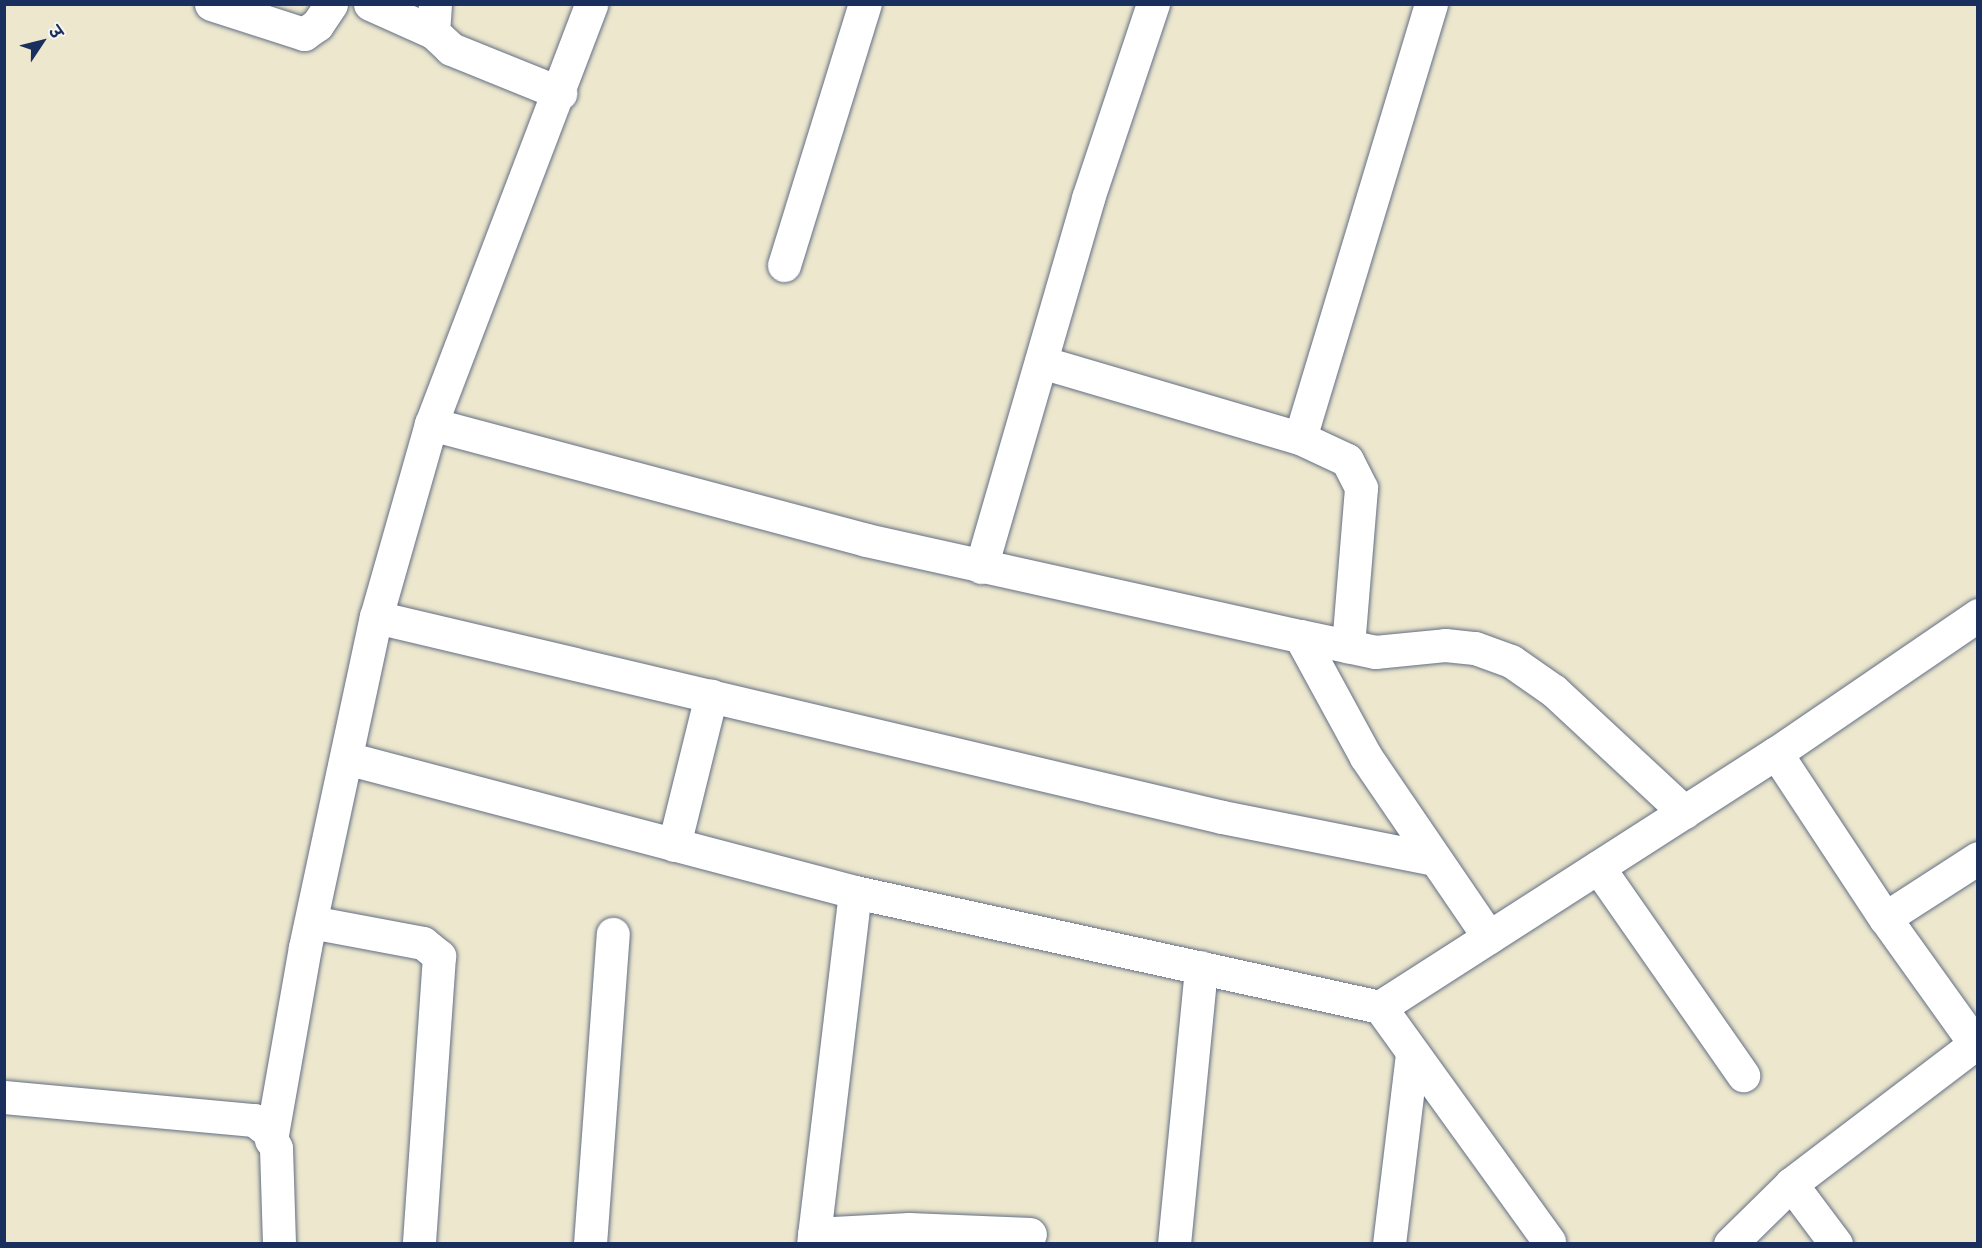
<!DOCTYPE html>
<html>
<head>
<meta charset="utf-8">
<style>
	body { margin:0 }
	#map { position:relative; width:1982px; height:1248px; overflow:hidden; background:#ece7cd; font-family:"Playpen Sans","Playpen Sans Deva",sans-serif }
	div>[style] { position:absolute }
	.roads { filter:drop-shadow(0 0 2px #646f85) drop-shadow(0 0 2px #646f85) }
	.minor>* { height:33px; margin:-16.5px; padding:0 16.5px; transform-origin:16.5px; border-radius:16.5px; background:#fff }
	span { translate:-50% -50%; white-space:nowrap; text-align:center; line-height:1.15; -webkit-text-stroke:5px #f6f6f2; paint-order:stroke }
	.frame { position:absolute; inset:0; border:6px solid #1b2f5e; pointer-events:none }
	.north { position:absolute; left:12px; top:12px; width:60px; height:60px; -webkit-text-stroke:4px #f6f6f2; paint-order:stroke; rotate:55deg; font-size:16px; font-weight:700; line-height:24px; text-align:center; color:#1b2f5e }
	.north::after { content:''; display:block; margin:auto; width:21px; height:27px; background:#1b2f5e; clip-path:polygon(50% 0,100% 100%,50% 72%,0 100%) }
</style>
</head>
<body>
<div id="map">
	<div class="roads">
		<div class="minor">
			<i style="left:211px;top:4px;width:98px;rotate:17.9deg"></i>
			<i style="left:304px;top:34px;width:16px;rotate:-35deg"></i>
			<i style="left:317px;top:25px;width:25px;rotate:-56deg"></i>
			<i style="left:370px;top:4px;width:69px;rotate:24deg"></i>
			<i style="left:435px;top:4px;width:28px;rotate:94deg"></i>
			<i style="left:433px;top:32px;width:25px;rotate:43deg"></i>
			<i style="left:451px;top:49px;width:118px;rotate:22deg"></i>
			<i style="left:784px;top:265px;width:273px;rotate:-72.8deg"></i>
			<i style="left:1041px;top:362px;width:270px;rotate:16.4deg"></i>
			<i style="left:1300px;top:438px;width:52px;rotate:25.1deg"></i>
			<i style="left:1347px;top:460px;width:31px;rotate:63deg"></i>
			<i style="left:1361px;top:488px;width:159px;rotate:94.7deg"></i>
			<i style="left:431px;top:424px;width:450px;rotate:14.9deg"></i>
			<i style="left:866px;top:540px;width:444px;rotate:12.5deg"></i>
			<i style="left:1300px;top:636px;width:77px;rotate:12deg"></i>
			<i style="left:1375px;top:652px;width:70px;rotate:-5.7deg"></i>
			<i style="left:1445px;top:645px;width:30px;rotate:6deg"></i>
			<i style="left:1475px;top:648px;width:38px;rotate:20deg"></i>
			<i style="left:1511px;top:661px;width:52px;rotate:34.9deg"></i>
			<i style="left:1554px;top:691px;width:178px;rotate:42.9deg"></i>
			<i style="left:1300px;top:438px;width:453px;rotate:-73.2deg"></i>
			<i style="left:981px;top:567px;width:384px;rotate:-73.8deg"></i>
			<i style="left:1088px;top:198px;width:205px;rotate:-71.5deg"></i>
			<i style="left:376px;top:617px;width:869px;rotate:13.3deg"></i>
			<i style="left:1222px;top:817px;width:217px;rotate:11.2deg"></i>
			<i style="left:1300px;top:636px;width:138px;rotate:61.4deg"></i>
			<i style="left:1366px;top:757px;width:218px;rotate:55.7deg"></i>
			<i style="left:1776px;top:753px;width:198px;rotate:56.6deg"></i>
			<i style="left:1885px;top:918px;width:160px;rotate:54.4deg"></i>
			<i style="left:346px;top:758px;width:526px;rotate:14.75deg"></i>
			<i style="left:855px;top:892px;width:537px;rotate:12.36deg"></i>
			<i style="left:1380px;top:1007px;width:289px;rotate:54.2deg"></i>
			<i style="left:674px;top:845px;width:154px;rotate:-76.1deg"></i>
			<i style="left:1598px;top:867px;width:254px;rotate:55.1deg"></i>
			<i style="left:1885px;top:918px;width:111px;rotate:-32.8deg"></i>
			<i style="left:311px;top:922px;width:114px;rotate:10.6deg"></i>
			<i style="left:423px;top:943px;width:21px;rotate:39deg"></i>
			<i style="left:439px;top:956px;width:289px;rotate:94deg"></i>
			<i style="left:1380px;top:1007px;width:470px;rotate:-32.7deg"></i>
			<i style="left:1776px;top:753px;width:245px;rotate:-34.3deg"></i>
			<i style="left:4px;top:1097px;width:251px;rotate:5.3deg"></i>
			<i style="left:254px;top:1120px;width:18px;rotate:38deg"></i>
			<i style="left:268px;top:1131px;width:19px;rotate:65deg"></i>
			<i style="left:276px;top:1148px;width:96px;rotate:88.2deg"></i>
			<i style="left:271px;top:1140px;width:196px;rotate:-80deg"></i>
			<i style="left:305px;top:947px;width:338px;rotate:-77.9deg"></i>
			<i style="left:376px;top:617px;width:201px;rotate:-74.1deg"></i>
			<i style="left:431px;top:424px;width:449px;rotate:-69.1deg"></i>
			<i style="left:1791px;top:1184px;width:75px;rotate:53.1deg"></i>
			<i style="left:814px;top:1234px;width:95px;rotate:-3deg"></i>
			<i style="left:909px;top:1229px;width:121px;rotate:2.4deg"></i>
			<i style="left:590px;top:1244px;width:311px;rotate:-85.8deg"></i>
			<i style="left:813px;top:1244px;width:354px;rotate:-83.2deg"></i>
			<i style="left:1174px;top:1244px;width:278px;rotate:-84.4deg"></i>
			<i style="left:1389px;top:1244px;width:192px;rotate:-83.1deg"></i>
			<i style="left:1730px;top:1244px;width:86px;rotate:-44.5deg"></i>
			<i style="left:1791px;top:1184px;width:231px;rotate:-37.3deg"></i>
		</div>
	</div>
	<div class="frame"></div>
	<div class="north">उ</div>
</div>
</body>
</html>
